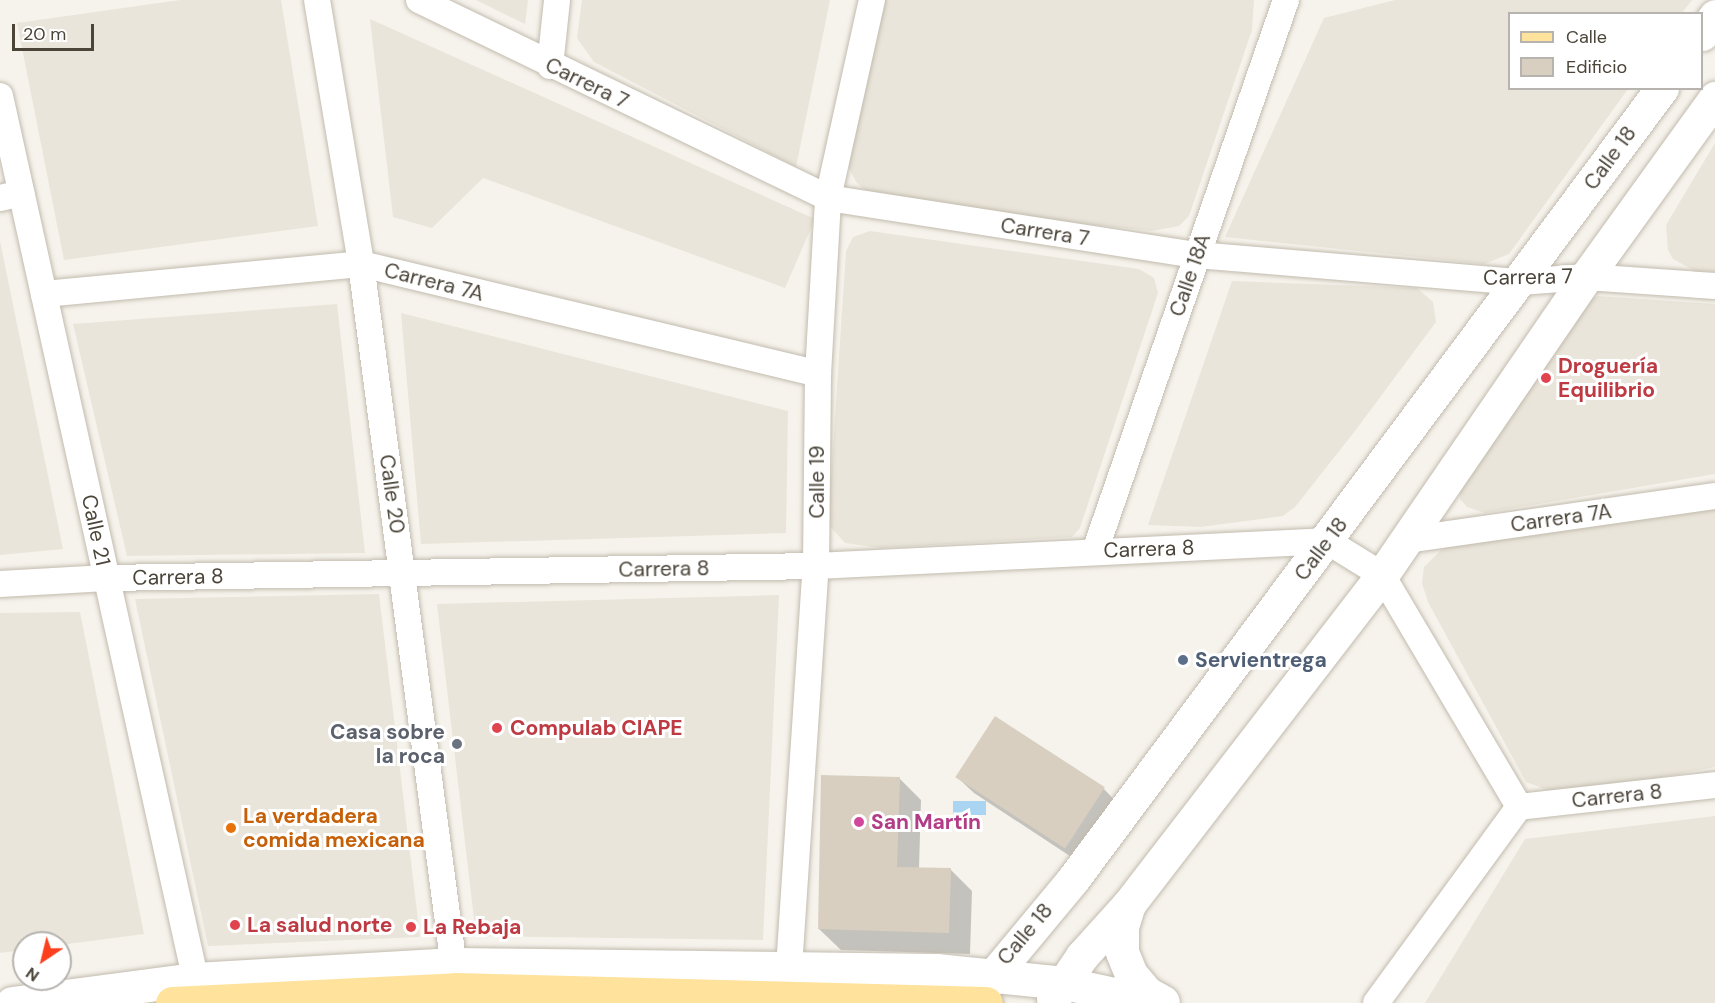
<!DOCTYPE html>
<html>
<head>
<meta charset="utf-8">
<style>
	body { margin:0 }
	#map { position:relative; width:1715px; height:1003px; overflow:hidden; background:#f6f3ec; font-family:"DM Sans",sans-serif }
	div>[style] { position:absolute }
	.residential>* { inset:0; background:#eae5da }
	.water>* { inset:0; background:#a9d4f2; transform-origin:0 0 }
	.shadow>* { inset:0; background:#0003 }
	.building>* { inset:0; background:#d8cfc1; transform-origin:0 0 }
	.roads { filter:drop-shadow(0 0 2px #c2bbae) drop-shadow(0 0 2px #c2bbae) }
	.minor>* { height:26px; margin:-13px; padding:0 13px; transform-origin:13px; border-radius:13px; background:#fff }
	.tertiary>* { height:33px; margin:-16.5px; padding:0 16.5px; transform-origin:16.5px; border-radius:16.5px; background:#fff }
	.primary>* { height:33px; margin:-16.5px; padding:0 16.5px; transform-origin:16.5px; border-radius:16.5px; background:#ffe39c }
	.dots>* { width:16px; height:16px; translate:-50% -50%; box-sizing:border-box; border:3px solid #fff; border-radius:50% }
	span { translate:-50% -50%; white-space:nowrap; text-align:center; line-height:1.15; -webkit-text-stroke:6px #fff; paint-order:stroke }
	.street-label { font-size:21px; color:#4b4439 }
	.health-label { font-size:21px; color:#be3a42; font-weight:700 }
	.left { translate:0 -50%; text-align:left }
	.service-label { font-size:21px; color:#4e5e75; font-weight:700 }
	.worship-label { font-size:21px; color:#5b616d; font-weight:700 }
	.right { translate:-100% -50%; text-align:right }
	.food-label { font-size:21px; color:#c56008; font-weight:700 }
	.hotel-label { font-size:21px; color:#b23c85; font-weight:700 }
	.legend { position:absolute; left:1508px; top:12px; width:195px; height:78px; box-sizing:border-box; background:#fff; border:2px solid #b7b4b0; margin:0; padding:8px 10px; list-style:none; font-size:18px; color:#4b4439 }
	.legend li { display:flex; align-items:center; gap:12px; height:30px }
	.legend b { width:30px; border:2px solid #b7b4b0 }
	.north { position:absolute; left:12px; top:931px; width:60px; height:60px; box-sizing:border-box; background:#fff; border:2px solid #b7b4b0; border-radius:50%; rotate:215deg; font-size:16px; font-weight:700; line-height:24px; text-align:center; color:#4b4439 }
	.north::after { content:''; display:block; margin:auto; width:21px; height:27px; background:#fc3f1d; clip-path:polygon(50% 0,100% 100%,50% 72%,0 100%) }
	.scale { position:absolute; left:12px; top:24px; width:82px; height:27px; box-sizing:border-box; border:3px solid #4b4439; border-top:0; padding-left:8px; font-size:18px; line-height:21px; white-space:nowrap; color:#4b4439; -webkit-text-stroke:4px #fff; paint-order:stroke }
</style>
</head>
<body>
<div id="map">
	<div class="residential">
		<i style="clip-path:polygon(180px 0,281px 0,318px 226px,64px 260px,17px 23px)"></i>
		<i style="clip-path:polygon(476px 0,528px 0,525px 24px)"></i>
		<i style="clip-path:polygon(582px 0,830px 0,796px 167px,594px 62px,577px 38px)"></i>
		<i style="clip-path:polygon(885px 0,1254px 0,1252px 30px,1189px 216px,1179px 226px,1152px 231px,895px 204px,866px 191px,856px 182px,849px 168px,850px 154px)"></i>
		<i style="clip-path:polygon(1395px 0,1692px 0,1682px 13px,1510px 14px,1510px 88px,1628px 89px,1509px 254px,1484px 264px,1225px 237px,1324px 18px)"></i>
		<i style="clip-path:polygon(370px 19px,815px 219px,785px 288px,483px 178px,432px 228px,393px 217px)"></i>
		<i style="clip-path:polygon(1715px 143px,1715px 272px,1695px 271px,1673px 259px,1668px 250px,1666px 225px)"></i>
		<i style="clip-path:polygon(870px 231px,1139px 269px,1154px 278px,1158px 293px,1080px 528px,1072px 537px,880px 548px,845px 543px,828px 524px,846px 251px,853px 237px)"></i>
		<i style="clip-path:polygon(0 241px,63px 549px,0 555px)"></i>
		<i style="clip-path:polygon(1232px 281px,1417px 288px,1433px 302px,1436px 322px,1355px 431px,1295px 507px,1283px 516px,1201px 527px,1148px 525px)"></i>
		<i style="clip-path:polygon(1598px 296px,1715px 304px,1715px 474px,1485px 513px,1467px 507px,1460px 499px,1460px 490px,1582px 302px)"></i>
		<i style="clip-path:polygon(337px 304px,365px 553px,127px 556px,73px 324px)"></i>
		<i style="clip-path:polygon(401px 313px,788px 411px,786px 533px,421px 544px)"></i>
		<i style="clip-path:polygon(1715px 509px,1715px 767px,1631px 783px,1553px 792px,1526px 782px,1428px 602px,1422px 583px,1424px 567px,1444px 547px)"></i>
		<i style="clip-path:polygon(379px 594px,420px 937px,208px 946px,135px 599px)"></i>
		<i style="clip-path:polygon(779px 595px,763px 940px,476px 936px,437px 604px)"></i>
		<i style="clip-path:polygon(80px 612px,144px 934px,60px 945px,24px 943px,24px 950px,0 953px,0 613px)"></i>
		<i style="clip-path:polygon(1715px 816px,1715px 1003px,1425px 1003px,1525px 839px)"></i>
	</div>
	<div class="water">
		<i style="left:953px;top:801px;width:33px;height:14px"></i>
	</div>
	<div class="shadow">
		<i style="clip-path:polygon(957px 777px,1104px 789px,1120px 806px,1082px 864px,974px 793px)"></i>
		<i style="clip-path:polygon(899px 778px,921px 800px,919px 869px,950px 869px,972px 891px,970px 954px,841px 950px,819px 929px)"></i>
	</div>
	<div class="building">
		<i style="left:995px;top:716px;width:131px;height:73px;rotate:33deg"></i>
		<i style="clip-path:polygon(821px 775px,900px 777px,897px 867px,951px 868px,949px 933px,818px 929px)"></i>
	</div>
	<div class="roads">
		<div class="minor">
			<i style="left:317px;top:0;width:268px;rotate:80.5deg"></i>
			<i style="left:361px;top:264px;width:725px;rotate:82.47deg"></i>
			<i style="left:419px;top:0;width:454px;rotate:25.8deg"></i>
			<i style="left:828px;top:198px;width:373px;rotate:8.8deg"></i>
			<i style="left:1197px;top:255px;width:324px;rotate:4.8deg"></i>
			<i style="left:1520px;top:282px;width:66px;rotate:-4.3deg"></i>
			<i style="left:1586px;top:277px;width:129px;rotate:4deg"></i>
			<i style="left:550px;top:66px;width:66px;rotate:-83.9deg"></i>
			<i style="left:0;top:96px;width:921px;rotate:77.52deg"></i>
			<i style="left:0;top:198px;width:22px;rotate:-13deg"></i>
			<i style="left:44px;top:294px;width:318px;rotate:-5.4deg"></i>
			<i style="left:361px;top:264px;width:470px;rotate:13.5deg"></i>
			<i style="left:1406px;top:540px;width:312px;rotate:-8.1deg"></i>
			<i style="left:1095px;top:551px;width:583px;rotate:-70.88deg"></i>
			<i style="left:0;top:584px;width:107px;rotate:-3.2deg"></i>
			<i style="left:107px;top:578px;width:709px;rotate:-0.97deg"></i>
			<i style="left:816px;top:566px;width:512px;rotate:-2.8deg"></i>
			<i style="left:1327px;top:541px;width:65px;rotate:31.7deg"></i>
			<i style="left:1382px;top:575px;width:269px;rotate:59.4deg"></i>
			<i style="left:1519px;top:807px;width:197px;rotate:-6.4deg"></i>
			<i style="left:789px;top:968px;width:403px;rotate:-86.2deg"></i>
			<i style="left:816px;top:566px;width:192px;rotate:-89.4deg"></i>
			<i style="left:818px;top:374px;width:176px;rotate:-86.7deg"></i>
			<i style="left:828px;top:198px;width:203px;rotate:-77.5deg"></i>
			<i style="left:1376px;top:1003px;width:243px;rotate:-53.9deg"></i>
		</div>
		<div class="tertiary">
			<i style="left:1702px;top:34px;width:22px;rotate:-54deg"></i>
			<i style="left:1129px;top:904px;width:24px;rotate:107deg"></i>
			<i style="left:1122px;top:927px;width:25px;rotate:90deg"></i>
			<i style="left:1122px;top:952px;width:24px;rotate:68deg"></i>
			<i style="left:1131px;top:974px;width:25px;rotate:50deg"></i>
			<i style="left:1147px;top:993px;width:18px;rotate:29deg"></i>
			<i style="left:982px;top:989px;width:144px;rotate:-50.3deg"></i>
			<i style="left:1074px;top:878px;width:985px;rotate:-53.34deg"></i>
			<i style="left:1053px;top:999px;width:52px;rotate:-56deg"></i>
			<i style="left:1082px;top:956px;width:70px;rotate:-47.9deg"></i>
			<i style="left:1129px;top:904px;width:415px;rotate:-52.4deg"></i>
			<i style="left:1382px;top:575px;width:361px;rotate:-55.6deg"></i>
			<i style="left:1586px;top:277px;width:221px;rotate:-54.2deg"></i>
			<i style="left:12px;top:1003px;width:185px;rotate:-7.5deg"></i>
			<i style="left:195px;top:979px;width:260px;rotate:-3.3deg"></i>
			<i style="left:455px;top:964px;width:481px;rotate:0.7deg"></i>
			<i style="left:936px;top:970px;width:129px;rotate:5.8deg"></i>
			<i style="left:1064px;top:983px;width:93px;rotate:12.4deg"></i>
		</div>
		<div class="primary">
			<i style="left:172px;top:1003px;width:284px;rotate:-2.8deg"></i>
			<i style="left:456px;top:989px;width:530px;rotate:1.51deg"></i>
		</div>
	</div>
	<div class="dots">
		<i style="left:1546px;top:378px;background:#e0444e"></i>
		<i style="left:1183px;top:660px;background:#5c6f8a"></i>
		<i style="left:497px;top:728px;background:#e0444e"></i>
		<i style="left:457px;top:744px;background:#6b7280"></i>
		<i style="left:859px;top:822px;background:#d1479c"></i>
		<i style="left:231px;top:828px;background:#e8710a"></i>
		<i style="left:235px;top:925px;background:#e0444e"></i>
		<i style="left:411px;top:927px;background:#e0444e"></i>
	</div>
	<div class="street-label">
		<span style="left:587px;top:83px;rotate:26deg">Carrera 7</span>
		<span style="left:1610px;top:158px;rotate:-54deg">Calle 18</span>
		<span style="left:1045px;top:232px;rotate:9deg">Carrera 7</span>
		<span style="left:1190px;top:275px;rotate:-71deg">Calle 18A</span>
		<span style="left:1528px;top:277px;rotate:-1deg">Carrera 7</span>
		<span style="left:434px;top:282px;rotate:14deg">Carrera 7A</span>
		<span style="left:817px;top:482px;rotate:-90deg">Calle 19</span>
		<span style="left:392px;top:494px;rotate:82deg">Calle 20</span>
		<span style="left:1561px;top:518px;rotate:-8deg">Carrera 7A</span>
		<span style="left:96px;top:530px;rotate:78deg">Calle 21</span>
		<span style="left:1149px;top:549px;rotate:-2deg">Carrera 8</span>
		<span style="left:1321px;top:549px;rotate:-53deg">Calle 18</span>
		<span style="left:664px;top:569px;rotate:-1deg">Carrera 8</span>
		<span style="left:178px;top:577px;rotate:-1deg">Carrera 8</span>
		<span style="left:1617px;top:796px;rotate:-6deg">Carrera 8</span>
		<span style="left:1025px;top:934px;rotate:-50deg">Calle 18</span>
	</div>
	<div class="health-label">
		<span class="left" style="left:1558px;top:378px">Droguería<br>Equilibrio</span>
		<span class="left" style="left:510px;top:728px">Compulab CIAPE</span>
		<span class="left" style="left:247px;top:925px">La salud norte</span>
		<span class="left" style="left:423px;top:927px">La Rebaja</span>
	</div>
	<div class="service-label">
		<span class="left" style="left:1195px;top:660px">Servientrega</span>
	</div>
	<div class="worship-label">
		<span class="right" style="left:445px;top:744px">Casa sobre<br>la roca</span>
	</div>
	<div class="food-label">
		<span class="left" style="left:243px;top:828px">La verdadera<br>comida mexicana</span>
	</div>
	<div class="hotel-label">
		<span class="left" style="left:871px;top:822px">San Martín</span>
	</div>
	<ul class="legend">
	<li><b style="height:8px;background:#ffe39c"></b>Calle</li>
	<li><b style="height:16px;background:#d8cfc1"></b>Edificio</li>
	</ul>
	<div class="north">N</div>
	<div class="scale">20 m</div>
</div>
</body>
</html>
